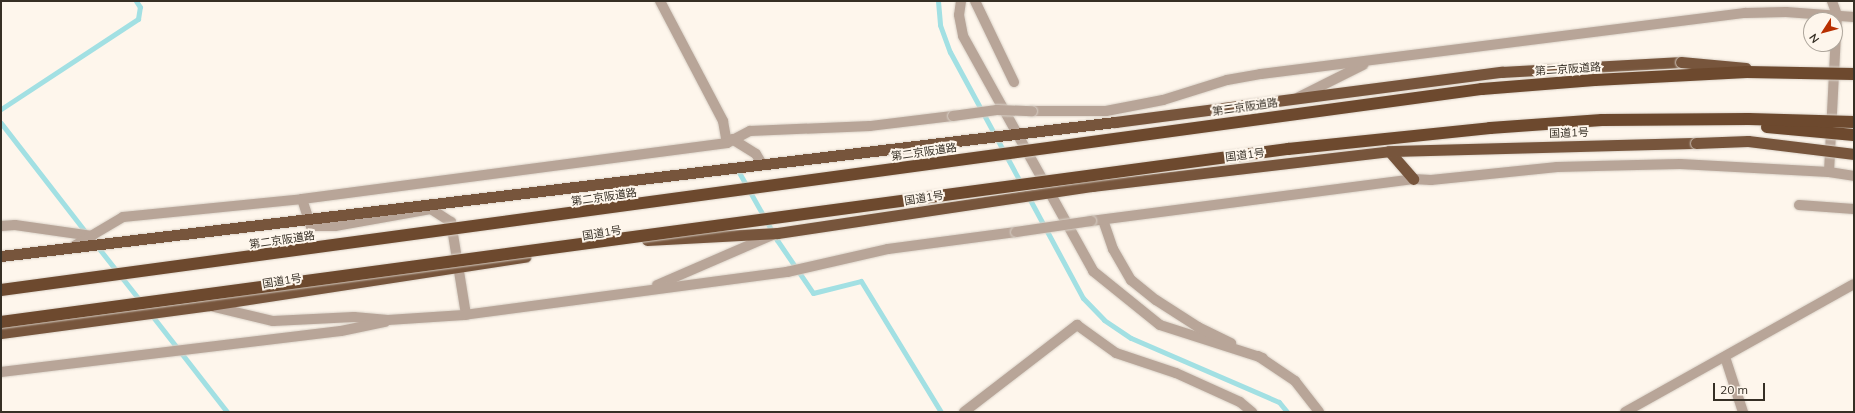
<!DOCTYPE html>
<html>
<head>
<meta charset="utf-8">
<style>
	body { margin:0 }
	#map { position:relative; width:1855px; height:413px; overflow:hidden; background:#fef6ec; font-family:Mulish,"Noto Sans JP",sans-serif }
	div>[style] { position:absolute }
	.stream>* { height:5px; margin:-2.5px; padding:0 2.5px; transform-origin:2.5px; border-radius:2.5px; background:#a2e0e3 }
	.roads { filter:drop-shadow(0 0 1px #dad2c8) drop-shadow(0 0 1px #dad2c8) }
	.minor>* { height:10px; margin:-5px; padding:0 5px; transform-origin:5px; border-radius:5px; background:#b8a598 }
	.tertiary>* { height:10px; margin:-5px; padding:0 5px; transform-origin:5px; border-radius:5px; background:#b8a598 }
	.trunk>* { height:11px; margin:-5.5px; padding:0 5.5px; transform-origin:5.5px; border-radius:5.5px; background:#77553c }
	.bridges { filter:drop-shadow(0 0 1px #dad2c8) drop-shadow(0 0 1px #dad2c8) }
	.minor-bridge>* { height:10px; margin:-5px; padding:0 5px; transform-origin:5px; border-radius:5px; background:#b8a598 }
	.tertiary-bridge>* { height:10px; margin:-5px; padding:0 5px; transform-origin:5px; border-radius:5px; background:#b8a598 }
	.trunk-bridge>* { height:11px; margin:-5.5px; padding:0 5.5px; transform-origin:5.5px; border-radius:5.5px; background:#77553c }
	.motorway-bridge>* { height:12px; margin:-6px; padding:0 6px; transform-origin:6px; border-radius:6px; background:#6d492e }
	span { translate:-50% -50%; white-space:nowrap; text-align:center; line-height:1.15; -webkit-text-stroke:4px #fef6ec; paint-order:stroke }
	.street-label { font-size:11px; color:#362f25 }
	.frame { position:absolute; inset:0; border:2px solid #362f25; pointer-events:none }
	.north { position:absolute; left:1803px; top:12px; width:40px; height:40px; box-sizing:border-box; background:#fef6ec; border:1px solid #aea69c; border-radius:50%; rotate:234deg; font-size:11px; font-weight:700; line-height:16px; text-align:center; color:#362f25 }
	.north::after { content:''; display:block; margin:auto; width:14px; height:18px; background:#b82f00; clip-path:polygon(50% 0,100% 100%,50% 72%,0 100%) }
	.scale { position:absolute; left:1713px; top:383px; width:52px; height:18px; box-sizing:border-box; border:2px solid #362f25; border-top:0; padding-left:5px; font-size:12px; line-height:14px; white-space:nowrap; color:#362f25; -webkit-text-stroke:3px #fef6ec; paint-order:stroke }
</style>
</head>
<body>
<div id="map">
	<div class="stream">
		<i style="left:938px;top:1px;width:24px;rotate:85deg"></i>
		<i style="left:940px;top:25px;width:29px;rotate:70deg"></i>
		<i style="left:950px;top:52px;width:151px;rotate:61.6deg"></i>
		<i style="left:1px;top:109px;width:164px;rotate:-33.3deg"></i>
		<i style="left:138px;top:19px;width:12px;rotate:-81deg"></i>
		<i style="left:140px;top:7px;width:7px;rotate:-124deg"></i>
		<i style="left:1px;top:123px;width:142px;rotate:52.2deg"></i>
		<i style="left:736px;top:167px;width:84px;rotate:60.7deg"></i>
		<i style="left:777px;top:240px;width:64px;rotate:55.8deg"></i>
		<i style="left:813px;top:293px;width:49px;rotate:-14deg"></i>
		<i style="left:861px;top:281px;width:153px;rotate:58.6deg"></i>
		<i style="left:1028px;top:196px;width:116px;rotate:61.7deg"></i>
		<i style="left:1083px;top:298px;width:30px;rotate:46deg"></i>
		<i style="left:1104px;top:320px;width:32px;rotate:34deg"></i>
		<i style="left:1131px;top:338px;width:161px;rotate:23.4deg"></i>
		<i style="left:1279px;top:402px;width:13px;rotate:51deg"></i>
		<i style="left:97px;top:246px;width:71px;rotate:51.8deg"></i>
		<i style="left:150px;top:313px;width:125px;rotate:52.1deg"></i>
	</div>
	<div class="roads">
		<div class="minor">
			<i style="left:660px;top:1px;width:136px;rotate:62.3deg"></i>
			<i style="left:723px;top:121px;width:22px;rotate:80deg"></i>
			<i style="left:961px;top:1px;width:14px;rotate:98deg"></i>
			<i style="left:959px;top:15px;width:21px;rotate:79deg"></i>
			<i style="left:963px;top:36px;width:269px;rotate:61deg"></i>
			<i style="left:1093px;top:271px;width:86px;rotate:38.9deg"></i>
			<i style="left:1160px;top:325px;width:108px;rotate:17.8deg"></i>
			<i style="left:975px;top:1px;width:90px;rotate:64.3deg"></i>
			<i style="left:1829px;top:172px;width:157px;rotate:-87.1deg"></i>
			<i style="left:1837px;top:15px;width:15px;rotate:-110deg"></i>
			<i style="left:302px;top:199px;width:28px;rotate:72deg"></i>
			<i style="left:311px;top:226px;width:24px"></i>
			<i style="left:335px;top:226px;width:97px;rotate:-10deg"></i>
			<i style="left:431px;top:209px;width:24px;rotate:33deg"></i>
			<i style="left:451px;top:222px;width:94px;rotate:80.8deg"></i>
			<i style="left:1799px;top:205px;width:55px;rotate:4.2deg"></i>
			<i style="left:1103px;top:220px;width:31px;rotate:71deg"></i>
			<i style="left:1113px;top:249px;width:36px;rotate:60deg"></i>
			<i style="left:1131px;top:280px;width:32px;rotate:39deg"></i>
			<i style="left:1156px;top:300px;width:50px;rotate:32.7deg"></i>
			<i style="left:1198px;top:327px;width:37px;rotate:26deg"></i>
			<i style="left:1091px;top:221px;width:325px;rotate:-7.4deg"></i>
			<i style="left:1413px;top:179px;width:18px;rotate:3deg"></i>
			<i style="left:1431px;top:180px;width:127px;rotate:-5.9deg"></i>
			<i style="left:1557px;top:167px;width:123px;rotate:-1.4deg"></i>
			<i style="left:1680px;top:164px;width:149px;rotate:3.1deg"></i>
			<i style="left:1829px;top:172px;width:25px;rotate:9deg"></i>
			<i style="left:1px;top:226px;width:14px;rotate:-4deg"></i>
			<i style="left:15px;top:225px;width:78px;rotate:8.1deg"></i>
			<i style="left:657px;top:285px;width:129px;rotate:-23.4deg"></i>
			<i style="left:210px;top:306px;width:65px;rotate:13.4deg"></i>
			<i style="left:273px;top:321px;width:81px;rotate:-2.8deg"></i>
			<i style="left:354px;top:317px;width:34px;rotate:5deg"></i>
			<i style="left:388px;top:320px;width:76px;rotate:-3.8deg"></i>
			<i style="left:464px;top:315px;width:326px;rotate:-7.6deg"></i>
			<i style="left:787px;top:272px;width:104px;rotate:-12.8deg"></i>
			<i style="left:888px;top:249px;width:129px;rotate:-7.6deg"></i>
			<i style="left:1258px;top:356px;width:45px;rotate:34deg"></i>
			<i style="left:1295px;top:381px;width:39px;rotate:52deg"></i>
			<i style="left:1725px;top:357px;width:58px;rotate:71.9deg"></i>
			<i style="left:1px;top:372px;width:342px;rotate:-6.9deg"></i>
			<i style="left:341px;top:331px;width:45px;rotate:-11.6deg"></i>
			<i style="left:964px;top:412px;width:143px;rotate:-37.6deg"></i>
			<i style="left:1077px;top:325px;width:48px;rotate:35.7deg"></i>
			<i style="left:1116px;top:353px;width:63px;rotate:18.4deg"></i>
			<i style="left:1176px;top:373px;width:70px;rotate:24.4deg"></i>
			<i style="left:1240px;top:402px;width:16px;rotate:40deg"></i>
		</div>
		<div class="tertiary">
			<i style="left:1299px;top:97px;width:72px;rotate:-26.6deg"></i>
			<i style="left:1032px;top:111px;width:74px"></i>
			<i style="left:1106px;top:111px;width:58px;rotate:-10.9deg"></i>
			<i style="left:1163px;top:100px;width:67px;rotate:-17.4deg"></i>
			<i style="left:1227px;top:80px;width:35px;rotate:-10deg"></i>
			<i style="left:1261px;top:74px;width:488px;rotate:-7.2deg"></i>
			<i style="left:1745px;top:13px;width:41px;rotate:-1.4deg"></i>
			<i style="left:1786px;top:12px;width:68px;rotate:4.2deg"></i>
			<i style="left:732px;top:139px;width:28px;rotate:32deg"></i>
			<i style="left:756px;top:154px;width:12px;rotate:59deg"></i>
			<i style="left:74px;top:246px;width:57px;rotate:-30.6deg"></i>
			<i style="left:123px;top:217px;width:180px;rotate:-5.7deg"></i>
			<i style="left:302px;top:199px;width:429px;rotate:-7.5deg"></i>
			<i style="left:727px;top:143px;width:26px;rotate:-28deg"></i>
			<i style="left:750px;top:131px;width:120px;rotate:-2.4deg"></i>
			<i style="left:870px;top:126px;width:84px;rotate:-6.9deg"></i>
			<i style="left:1625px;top:412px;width:262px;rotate:-29.2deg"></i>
		</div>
		<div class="trunk">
			<i style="left:1389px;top:151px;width:37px;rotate:49deg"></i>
			<i style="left:647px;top:240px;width:131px;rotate:-3.1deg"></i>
			<i style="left:778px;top:233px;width:318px;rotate:-8.5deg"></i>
			<i style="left:1093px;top:186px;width:298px;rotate:-6.7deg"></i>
			<i style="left:1389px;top:151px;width:307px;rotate:-1.5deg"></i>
			<i style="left:1px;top:256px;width:1122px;rotate:-6.86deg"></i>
			<i style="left:1115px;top:122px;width:390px;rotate:-7.4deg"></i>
			<i style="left:1502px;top:72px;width:179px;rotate:-3.2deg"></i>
			<i style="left:1px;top:333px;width:211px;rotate:-7.6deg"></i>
			<i style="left:210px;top:305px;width:319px;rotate:-8.7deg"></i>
		</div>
	</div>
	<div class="bridges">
		<div class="minor-bridge">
			<i style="left:1016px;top:232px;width:76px;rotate:-8.3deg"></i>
		</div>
		<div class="tertiary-bridge">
			<i style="left:953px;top:116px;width:44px;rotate:-7.8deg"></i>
			<i style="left:997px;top:110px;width:35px;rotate:2deg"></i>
		</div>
		<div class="trunk-bridge">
			<i style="left:1681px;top:62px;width:65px;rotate:5.3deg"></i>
			<i style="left:1696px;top:143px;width:52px;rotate:-2.2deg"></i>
			<i style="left:1748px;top:141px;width:107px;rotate:7deg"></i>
		</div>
		<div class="motorway-bridge">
			<i style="left:1767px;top:127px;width:87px;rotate:5.3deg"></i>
			<i style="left:1px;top:290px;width:1495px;rotate:-7.73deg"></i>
			<i style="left:1482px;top:89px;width:113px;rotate:-4.6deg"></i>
			<i style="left:1595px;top:80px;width:152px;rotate:-3deg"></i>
			<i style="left:1747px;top:72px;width:107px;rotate:1.1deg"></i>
			<i style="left:1px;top:322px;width:1299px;rotate:-7.66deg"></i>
			<i style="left:1288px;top:149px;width:203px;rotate:-5.9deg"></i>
			<i style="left:1490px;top:128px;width:112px;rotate:-4.1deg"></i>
			<i style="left:1602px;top:120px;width:147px;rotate:-0.4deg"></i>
			<i style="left:1749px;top:119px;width:105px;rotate:1.6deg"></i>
		</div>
	</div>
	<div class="street-label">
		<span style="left:1568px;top:69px;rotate:-4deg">第二京阪道路</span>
		<span style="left:1245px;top:107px;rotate:-8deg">第二京阪道路</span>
		<span style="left:1569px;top:133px;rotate:-2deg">国道1号</span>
		<span style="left:924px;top:152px;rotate:-8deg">第二京阪道路</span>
		<span style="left:1245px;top:155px;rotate:-7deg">国道1号</span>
		<span style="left:604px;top:197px;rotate:-8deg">第二京阪道路</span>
		<span style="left:924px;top:198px;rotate:-9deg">国道1号</span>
		<span style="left:602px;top:233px;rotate:-9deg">国道1号</span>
		<span style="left:282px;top:240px;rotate:-8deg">第二京阪道路</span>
		<span style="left:282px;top:281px;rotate:-9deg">国道1号</span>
	</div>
	<div class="frame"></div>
	<div class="north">N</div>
	<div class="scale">20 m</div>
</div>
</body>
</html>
